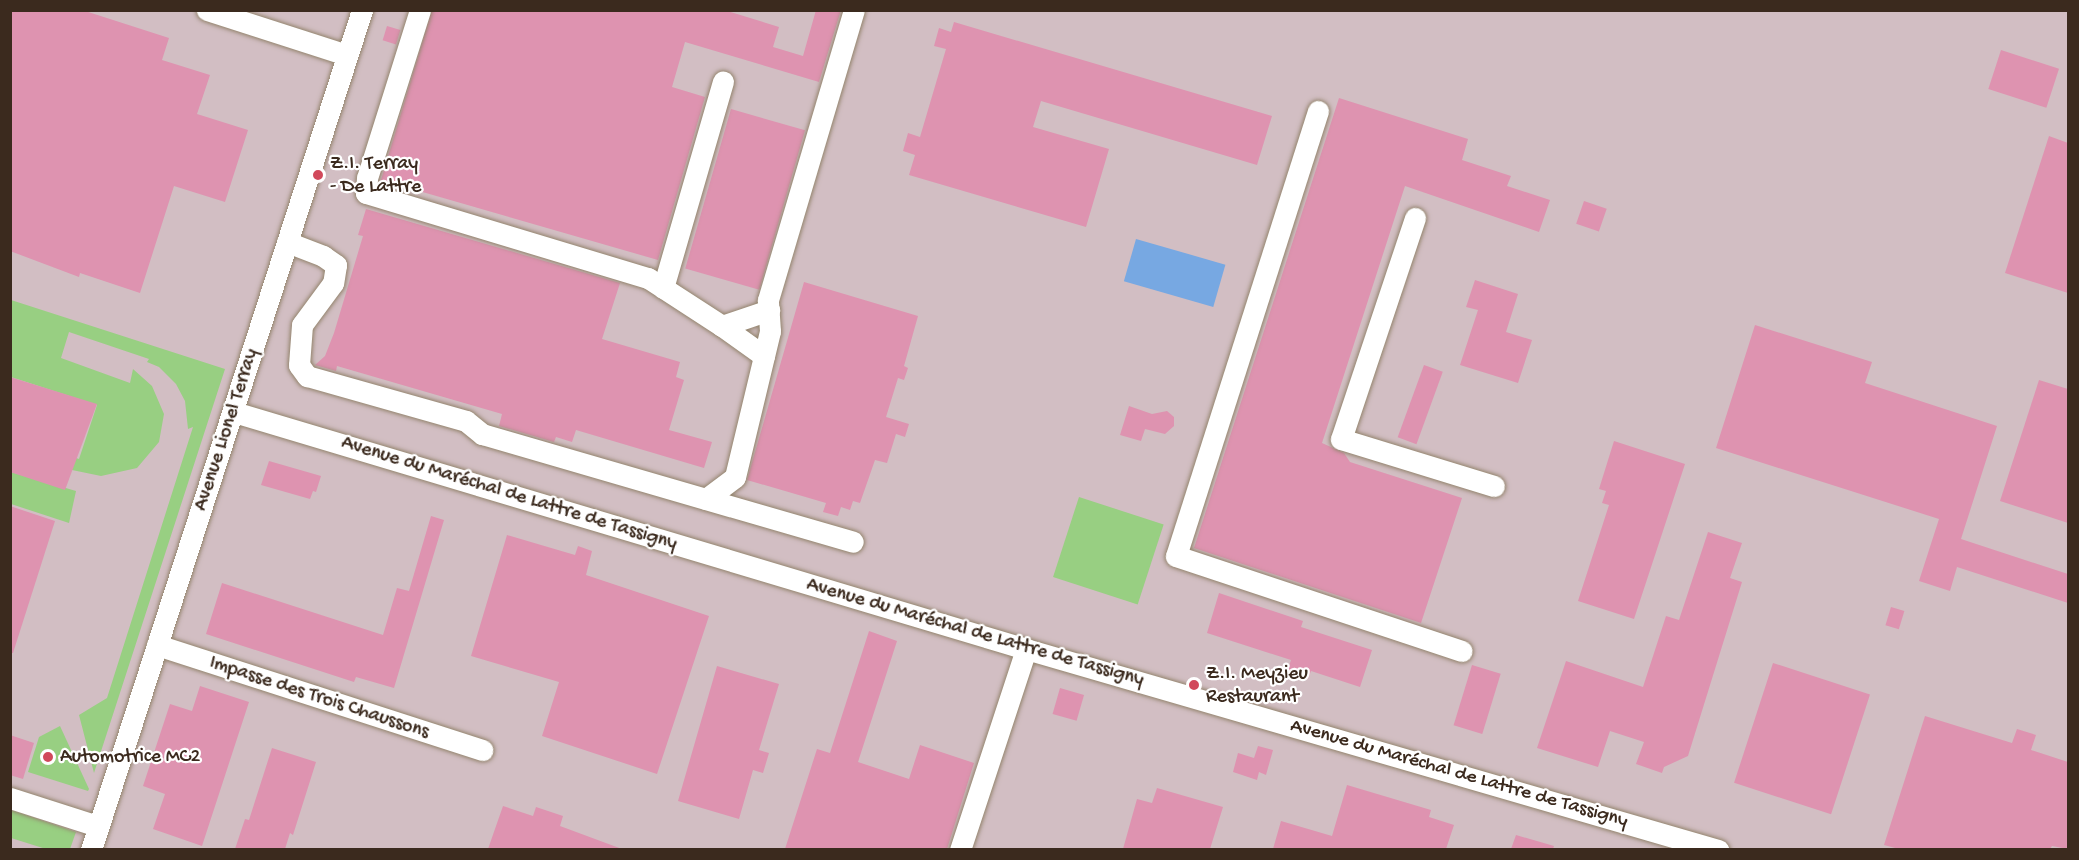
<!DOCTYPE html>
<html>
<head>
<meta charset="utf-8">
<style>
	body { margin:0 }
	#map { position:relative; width:2079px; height:860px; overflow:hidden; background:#ebdfbc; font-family:"Gochi Hand",sans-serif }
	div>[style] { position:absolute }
	.industrial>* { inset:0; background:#d2bec3; transform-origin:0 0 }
	.green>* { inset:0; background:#98cf82; transform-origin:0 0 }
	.water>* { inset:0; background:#77a8e2; transform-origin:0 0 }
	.building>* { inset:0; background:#de93b0; transform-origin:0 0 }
	.roads { filter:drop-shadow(0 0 2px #93846d) drop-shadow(0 0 2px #93846d) }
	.minor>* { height:21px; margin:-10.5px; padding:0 10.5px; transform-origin:10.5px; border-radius:10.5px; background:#fff }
	.dots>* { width:16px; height:16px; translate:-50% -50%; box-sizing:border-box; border:3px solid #fff; border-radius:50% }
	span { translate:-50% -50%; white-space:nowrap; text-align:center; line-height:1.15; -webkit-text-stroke:4.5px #fff; paint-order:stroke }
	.poi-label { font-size:20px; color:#3b2a1e }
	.left { translate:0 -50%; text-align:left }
	.street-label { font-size:20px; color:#3b2a1e }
	.frame { position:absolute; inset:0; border:12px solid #3b2a1e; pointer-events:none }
</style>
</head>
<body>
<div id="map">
	<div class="industrial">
		<i style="left:10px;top:11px;width:2058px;height:838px"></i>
	</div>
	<div class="green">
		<i style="clip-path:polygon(11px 300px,225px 369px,94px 773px,79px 715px,107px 698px,193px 427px,188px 429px,185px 401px,176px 384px,159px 367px,147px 362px,149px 359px,69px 332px,61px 358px,130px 383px,133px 369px,152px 386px,164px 414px,159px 442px,137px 468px,101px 476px,72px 470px,11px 437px,79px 459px,97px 405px,11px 377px)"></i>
		<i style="clip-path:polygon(11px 472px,76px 491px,69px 523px,11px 504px)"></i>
		<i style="left:1079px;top:497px;width:89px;height:84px;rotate:18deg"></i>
		<i style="clip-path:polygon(60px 726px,89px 789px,88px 791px,28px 772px,39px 737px)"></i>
		<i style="clip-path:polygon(11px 810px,76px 832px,70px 849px,46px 849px,11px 838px)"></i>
	</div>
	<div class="water">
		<i style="left:1136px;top:239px;width:93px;height:44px;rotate:16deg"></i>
	</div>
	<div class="building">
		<i style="clip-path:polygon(10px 10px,82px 10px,169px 38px,162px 60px,210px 75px,197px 114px,248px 130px,225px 202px,174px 186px,140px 293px,80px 273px,79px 277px,10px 251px)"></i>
		<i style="clip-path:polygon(432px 10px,724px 10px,779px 27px,773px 47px,803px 56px,816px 10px,841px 10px,819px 82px,685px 42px,672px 87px,705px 97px,658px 260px,381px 180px)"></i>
		<i style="clip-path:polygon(954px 22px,1272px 116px,1257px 165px,1041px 101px,1033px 127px,1109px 149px,1086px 227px,909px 175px,915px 155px,903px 151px,908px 133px,920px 137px,946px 49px,934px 46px,939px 28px,951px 32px)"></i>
		<i style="left:387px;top:26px;width:14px;height:15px;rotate:17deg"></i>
		<i style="left:2001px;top:50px;width:61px;height:41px;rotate:18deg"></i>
		<i style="clip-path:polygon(1339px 98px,1468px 139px,1462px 160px,1511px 176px,1507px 186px,1550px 200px,1539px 232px,1405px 186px,1322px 443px,1344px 453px,1350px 462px,1462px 498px,1421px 623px,1194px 548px)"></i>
		<i style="left:731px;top:109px;width:77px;height:166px;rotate:16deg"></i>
		<i style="clip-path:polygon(2049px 136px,2068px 143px,2068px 293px,2005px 273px)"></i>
		<i style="left:1584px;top:201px;width:24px;height:24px;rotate:19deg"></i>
		<i style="clip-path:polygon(366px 209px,620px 283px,602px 339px,680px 362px,676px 377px,684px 380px,669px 430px,712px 442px,704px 468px,576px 430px,572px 442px,556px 437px,554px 442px,499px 426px,502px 414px,337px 366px,336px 371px,315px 365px,325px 356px,334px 333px,363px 236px,358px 235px)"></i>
		<i style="clip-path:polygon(1475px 280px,1518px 294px,1506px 332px,1532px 340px,1518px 383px,1460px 365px,1478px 310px,1466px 307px)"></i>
		<i style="clip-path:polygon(804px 282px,918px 316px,904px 366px,908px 368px,904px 380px,898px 378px,886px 417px,909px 424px,905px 437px,896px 434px,887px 463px,875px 460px,860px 503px,853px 501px,850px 510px,841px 507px,838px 516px,823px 512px,826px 503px,747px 480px)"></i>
		<i style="clip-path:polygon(1755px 325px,1872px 362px,1865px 383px,1997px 426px,1961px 539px,2068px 574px,2068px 603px,1957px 567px,1950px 591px,1919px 581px,1939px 519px,1716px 448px)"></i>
		<i style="left:1424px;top:365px;width:20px;height:77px;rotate:20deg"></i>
		<i style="clip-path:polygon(10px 377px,97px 404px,65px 490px,10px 472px)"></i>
		<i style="clip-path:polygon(2039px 380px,2068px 389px,2068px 523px,2000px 501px)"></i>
		<i style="clip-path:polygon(1129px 406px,1152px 414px,1167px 411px,1174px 417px,1174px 426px,1165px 434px,1145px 429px,1141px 441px,1120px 435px)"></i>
		<i style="clip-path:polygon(1614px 441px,1685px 464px,1634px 619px,1578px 601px,1609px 505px,1602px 503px,1606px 491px,1599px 489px)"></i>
		<i style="clip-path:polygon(269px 461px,321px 476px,316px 492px,313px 491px,310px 499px,261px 485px)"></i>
		<i style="clip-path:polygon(10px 506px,55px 521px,13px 653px,10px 653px)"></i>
		<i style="clip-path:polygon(431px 516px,444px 520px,394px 688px,356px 677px,354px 682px,206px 634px,222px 583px,383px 635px,397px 588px,409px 591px)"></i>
		<i style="clip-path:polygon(1708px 532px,1742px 543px,1730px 578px,1742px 582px,1688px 756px,1664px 767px,1662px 773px,1636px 764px,1644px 742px,1610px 731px,1598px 767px,1537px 748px,1566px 661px,1643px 687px,1666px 616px,1679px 620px)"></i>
		<i style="clip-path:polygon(507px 535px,575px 555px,578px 546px,592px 551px,586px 575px,709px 616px,657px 774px,542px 736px,559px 682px,471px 656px)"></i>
		<i style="clip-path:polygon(1219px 593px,1303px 621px,1301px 627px,1372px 650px,1360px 687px,1311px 671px,1308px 679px,1287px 672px,1291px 660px,1207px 633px)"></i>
		<i style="left:1891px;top:607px;width:14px;height:19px;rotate:17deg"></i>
		<i style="clip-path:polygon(869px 631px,897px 641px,858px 762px,909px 779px,920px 745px,974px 763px,947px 849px,785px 849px,817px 749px,830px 753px)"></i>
		<i style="left:1773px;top:663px;width:102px;height:126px;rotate:18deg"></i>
		<i style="left:1472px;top:665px;width:30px;height:63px;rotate:17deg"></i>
		<i style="clip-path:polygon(717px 666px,779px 684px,759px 750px,769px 753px,763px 773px,753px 770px,739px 819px,678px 801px)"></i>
		<i style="clip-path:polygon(200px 686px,249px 702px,202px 846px,153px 829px,165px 794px,143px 786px,170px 704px,192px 711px)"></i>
		<i style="left:1060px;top:688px;width:25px;height:27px;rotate:16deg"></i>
		<i style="clip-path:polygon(1925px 716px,2012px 743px,2017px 729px,2036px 735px,2031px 750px,2068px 762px,2068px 849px,2052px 846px,2050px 849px,1899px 849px,1884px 845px)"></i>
		<i style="clip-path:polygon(10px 735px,34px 743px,23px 779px,10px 775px)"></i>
		<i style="clip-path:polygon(1258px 746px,1273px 750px,1266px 775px,1259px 772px,1257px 780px,1233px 772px,1238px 753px,1254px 758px)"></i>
		<i style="clip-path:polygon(272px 748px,316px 762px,293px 835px,290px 833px,285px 849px,235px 849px,245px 819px,249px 820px)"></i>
		<i style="clip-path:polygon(1347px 785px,1431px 810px,1429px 817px,1454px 825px,1446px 849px,1273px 849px,1281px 821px,1332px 836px)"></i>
		<i style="clip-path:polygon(1157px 788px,1223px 807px,1210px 849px,1123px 849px,1137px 799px,1152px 803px)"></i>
		<i style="clip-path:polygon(503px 806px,533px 816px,536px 807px,563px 816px,560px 826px,622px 849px,488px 849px)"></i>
		<i style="clip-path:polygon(1516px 835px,1554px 846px,1553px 849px,1511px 849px)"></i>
	</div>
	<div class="roads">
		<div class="minor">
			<i style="left:207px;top:10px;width:147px;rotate:17.8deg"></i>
			<i style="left:420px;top:10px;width:176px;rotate:107.5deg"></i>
			<i style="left:367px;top:178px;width:15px;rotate:94deg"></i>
			<i style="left:366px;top:193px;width:295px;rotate:16.8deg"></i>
			<i style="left:648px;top:278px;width:88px;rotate:33deg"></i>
			<i style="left:1318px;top:111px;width:467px;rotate:107.7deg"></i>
			<i style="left:1176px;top:556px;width:301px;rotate:18.4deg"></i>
			<i style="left:1415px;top:218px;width:233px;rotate:108.5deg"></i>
			<i style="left:1341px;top:439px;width:160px;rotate:17.1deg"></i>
			<i style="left:287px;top:242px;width:39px;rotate:21deg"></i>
			<i style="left:323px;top:256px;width:16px;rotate:35deg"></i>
			<i style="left:336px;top:265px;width:18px;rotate:99deg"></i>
			<i style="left:333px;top:283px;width:52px;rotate:126.4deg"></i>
			<i style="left:302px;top:325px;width:40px;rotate:94.3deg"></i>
			<i style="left:299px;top:365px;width:14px;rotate:54deg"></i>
			<i style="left:307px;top:376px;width:165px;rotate:15.8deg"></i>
			<i style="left:466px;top:421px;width:21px;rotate:39deg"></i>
			<i style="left:482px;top:434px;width:386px;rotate:16.2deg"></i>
			<i style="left:663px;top:288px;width:215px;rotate:-73.8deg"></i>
			<i style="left:764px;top:356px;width:52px;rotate:-144.5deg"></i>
			<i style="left:722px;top:326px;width:50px;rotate:-18.8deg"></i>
			<i style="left:234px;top:412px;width:827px;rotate:16.66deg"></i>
			<i style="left:1026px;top:649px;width:721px;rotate:16.2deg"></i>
			<i style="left:706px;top:499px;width:36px;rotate:-37deg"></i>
			<i style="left:735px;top:477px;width:150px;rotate:-76.5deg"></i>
			<i style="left:770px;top:331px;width:31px;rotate:-94deg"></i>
			<i style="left:768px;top:300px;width:302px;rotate:-73.5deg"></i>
			<i style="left:157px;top:645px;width:342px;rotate:17.9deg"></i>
			<i style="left:10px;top:798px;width:92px;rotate:17.7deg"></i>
			<i style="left:91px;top:850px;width:883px;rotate:-72.12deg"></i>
			<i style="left:960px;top:850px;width:212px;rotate:-71.8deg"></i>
		</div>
	</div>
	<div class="dots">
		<i style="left:318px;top:175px;background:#d1495b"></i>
		<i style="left:1194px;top:685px;background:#d1495b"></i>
		<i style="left:48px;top:757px;background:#d1495b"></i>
	</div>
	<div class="poi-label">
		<span class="left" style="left:330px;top:176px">Z.I. Terray<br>- De Lattre</span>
		<span class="left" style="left:1206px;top:686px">Z.I. Meyzieu<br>Restaurant</span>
		<span class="left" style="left:60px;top:757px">Automotrice MC2</span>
	</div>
	<div class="street-label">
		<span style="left:227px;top:430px;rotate:-72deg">Avenue Lionel Terray</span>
		<span style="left:509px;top:494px;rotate:17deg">Avenue du Maréchal de Lattre de Tassigny</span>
		<span style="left:975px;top:633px;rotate:16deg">Avenue du Maréchal de Lattre de Tassigny</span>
		<span style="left:319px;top:698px;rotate:18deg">Impasse des Trois Chaussons</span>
		<span style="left:1459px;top:774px;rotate:16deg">Avenue du Maréchal de Lattre de Tassigny</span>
	</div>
	<div class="frame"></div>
</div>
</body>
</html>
